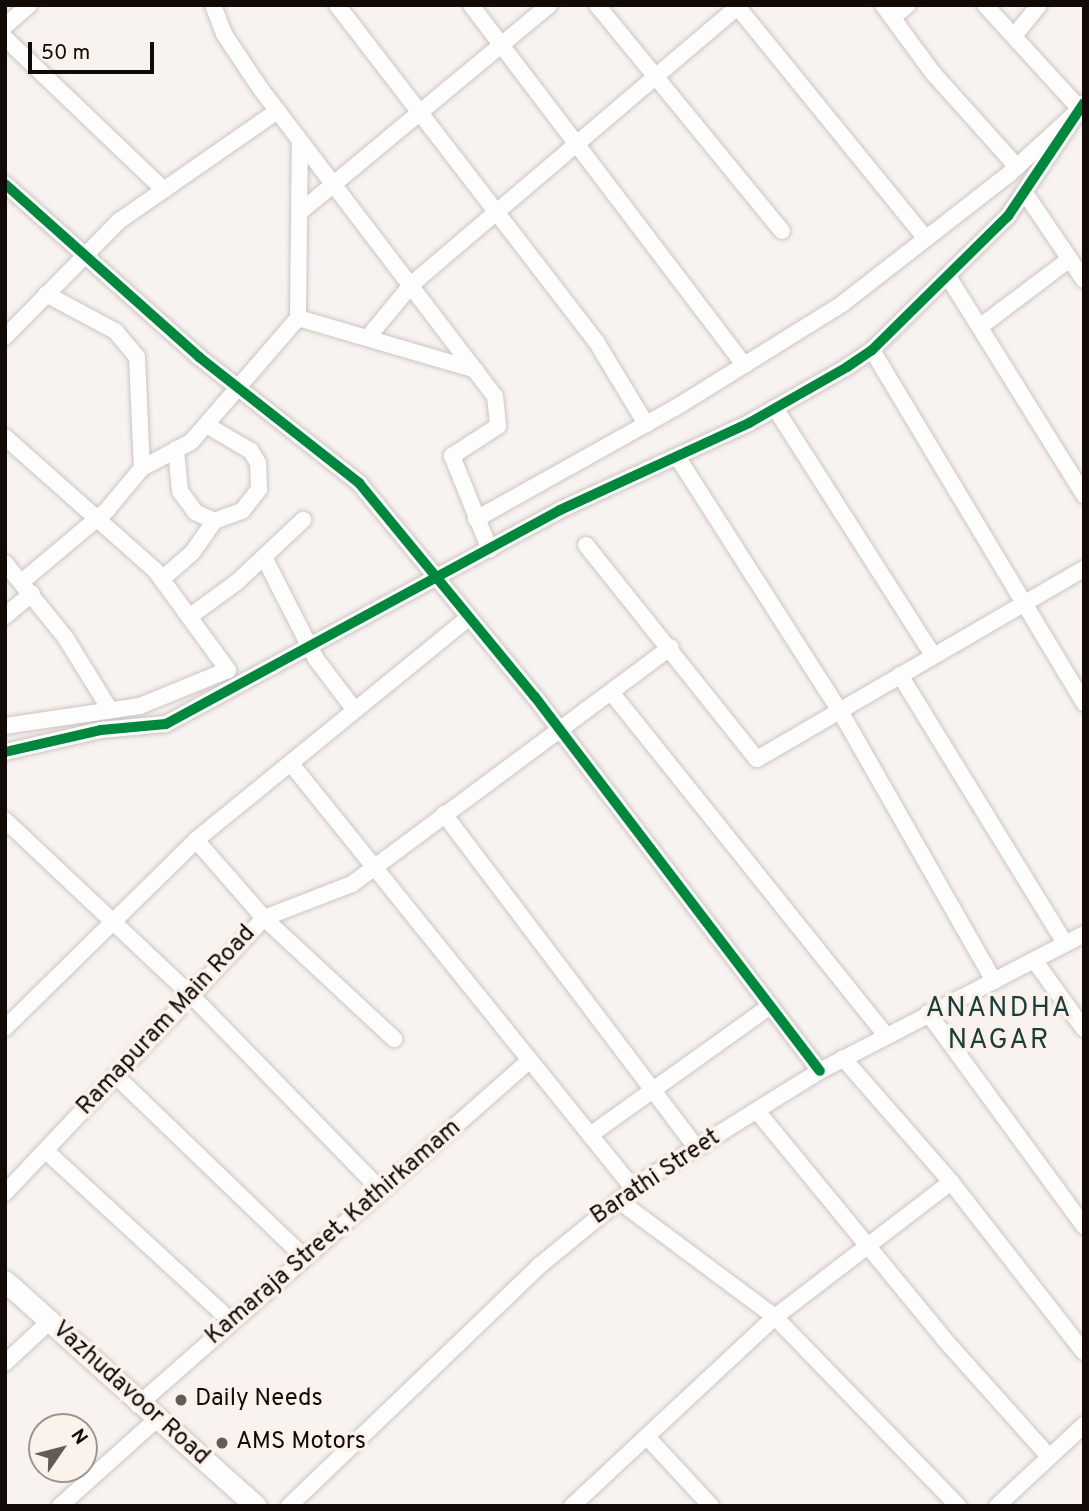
<!DOCTYPE html>
<html>
<head>
<meta charset="utf-8">
<style>
	body { margin:0 }
	#map { position:relative; width:1089px; height:1511px; overflow:hidden; background:#f8f3f0; font-family:Overpass,sans-serif }
	div>[style] { position:absolute }
	.roads { filter:drop-shadow(0 0 2px #ccc5c1) drop-shadow(0 0 2px #ccc5c1) }
	.minor>* { height:16px; margin:-8px; padding:0 8px; transform-origin:8px; border-radius:8px; background:#fefdfd }
	.major>* { height:21px; margin:-10.5px; padding:0 10.5px; transform-origin:10.5px; border-radius:10.5px; background:#fefdfd }
	.cycleway>* { height:10px; margin:-5px; padding:0 5px; transform-origin:5px; border-radius:5px; background:#00873e }
	.dots>* { width:19px; height:19px; translate:-50% -50%; box-sizing:border-box; border:4px solid #fcf2ec; border-radius:50% }
	span { translate:-50% -50%; white-space:nowrap; text-align:center; line-height:1.15; -webkit-text-stroke:7px #fcf2ec; paint-order:stroke }
	.street-label { font-size:24px; color:#120a06 }
	.poi-label { font-size:24px; color:#120a06 }
	.left { translate:0 -50%; text-align:left }
	.quarter-label { font-size:28px; color:#1b3e3d; letter-spacing:2px }
	.frame { position:absolute; inset:0; border:7px solid #120a06; pointer-events:none }
	.north { position:absolute; left:28px; top:1413px; width:70px; height:70px; box-sizing:border-box; background:#fcf2ec; border:2px solid #9e9590; border-radius:50%; rotate:55deg; font-size:19px; font-weight:700; line-height:28px; text-align:center; color:#120a06 }
	.north::after { content:''; display:block; margin:auto; width:24px; height:32px; background:#625c58; clip-path:polygon(50% 0,100% 100%,50% 72%,0 100%) }
	.scale { position:absolute; left:28px; top:42px; width:126px; height:32px; box-sizing:border-box; border:4px solid #120a06; border-top:0; padding-left:9px; font-size:21px; line-height:24px; white-space:nowrap; color:#120a06; -webkit-text-stroke:5px #fcf2ec; paint-order:stroke }
</style>
</head>
<body>
<div id="map">
	<div class="roads">
		<div class="minor">
			<i style="left:213px;top:5px;width:31px;rotate:69deg"></i>
			<i style="left:224px;top:34px;width:65px;rotate:56.3deg"></i>
			<i style="left:260px;top:88px;width:387px;rotate:52.7deg"></i>
			<i style="left:495px;top:396px;width:30px;rotate:84deg"></i>
			<i style="left:498px;top:426px;width:55px;rotate:146.9deg"></i>
			<i style="left:452px;top:456px;width:101px;rotate:68deg"></i>
			<i style="left:337px;top:5px;width:426px;rotate:52.4deg"></i>
			<i style="left:597px;top:343px;width:95px;rotate:58.8deg"></i>
			<i style="left:471px;top:5px;width:452px;rotate:52.8deg"></i>
			<i style="left:597px;top:5px;width:292px;rotate:50.7deg"></i>
			<i style="left:736px;top:5px;width:301px;rotate:50.9deg"></i>
			<i style="left:883px;top:5px;width:84px;rotate:53.7deg"></i>
			<i style="left:933px;top:73px;width:126px;rotate:48.2deg"></i>
			<i style="left:893px;top:17px;width:19px;rotate:-39deg"></i>
			<i style="left:5px;top:26px;width:32px;rotate:-41deg"></i>
			<i style="left:1014px;top:36px;width:40px;rotate:-51deg"></i>
			<i style="left:5px;top:38px;width:220px;rotate:43.7deg"></i>
			<i style="left:5px;top:184px;width:260px;rotate:41.7deg"></i>
			<i style="left:199px;top:357px;width:204px;rotate:38.2deg"></i>
			<i style="left:359px;top:483px;width:277px;rotate:50.6deg"></i>
			<i style="left:535px;top:697px;width:470px;rotate:52.7deg"></i>
			<i style="left:1025px;top:193px;width:105px;rotate:55.9deg"></i>
			<i style="left:300px;top:212px;width:324px;rotate:-39.7deg"></i>
			<i style="left:949px;top:278px;width:256px;rotate:58.1deg"></i>
			<i style="left:298px;top:318px;width:185px;rotate:16.3deg"></i>
			<i style="left:981px;top:326px;width:111px;rotate:-37deg"></i>
			<i style="left:369px;top:336px;width:67px;rotate:-50.4deg"></i>
			<i style="left:412px;top:284px;width:431px;rotate:-40.4deg"></i>
			<i style="left:5px;top:337px;width:163px;rotate:-45.5deg"></i>
			<i style="left:119px;top:221px;width:193px;rotate:-34.8deg"></i>
			<i style="left:872px;top:350px;width:412px;rotate:59deg"></i>
			<i style="left:775px;top:408px;width:293px;rotate:57.4deg"></i>
			<i style="left:5px;top:437px;width:200px;rotate:41.6deg"></i>
			<i style="left:155px;top:570px;width:124px;rotate:53.9deg"></i>
			<i style="left:228px;top:670px;width:95px;rotate:157.8deg"></i>
			<i style="left:140px;top:706px;width:136px;rotate:171.6deg"></i>
			<i style="left:176px;top:449px;width:42px;rotate:84.6deg"></i>
			<i style="left:180px;top:491px;width:26px;rotate:54deg"></i>
			<i style="left:195px;top:512px;width:21px;rotate:25deg"></i>
			<i style="left:214px;top:521px;width:30px;rotate:-20deg"></i>
			<i style="left:242px;top:511px;width:28px;rotate:-52deg"></i>
			<i style="left:259px;top:489px;width:26px;rotate:-92deg"></i>
			<i style="left:258px;top:463px;width:14px;rotate:-120deg"></i>
			<i style="left:251px;top:451px;width:50px;rotate:-149.8deg"></i>
			<i style="left:678px;top:458px;width:300px;rotate:57.4deg"></i>
			<i style="left:840px;top:711px;width:311px;rotate:60.3deg"></i>
			<i style="left:142px;top:468px;width:55px;rotate:-28deg"></i>
			<i style="left:191px;top:442px;width:164px;rotate:-49.2deg"></i>
			<i style="left:298px;top:318px;width:177px;rotate:-89.4deg"></i>
			<i style="left:476px;top:519px;width:228px;rotate:-29.2deg"></i>
			<i style="left:675px;top:408px;width:197px;rotate:-31.9deg"></i>
			<i style="left:842px;top:304px;width:212px;rotate:-37.9deg"></i>
			<i style="left:1009px;top:174px;width:96px;rotate:-42.5deg"></i>
			<i style="left:1080px;top:109px;width:141px;rotate:-132.4deg"></i>
			<i style="left:586px;top:545px;width:274px;rotate:51.4deg"></i>
			<i style="left:757px;top:759px;width:378px;rotate:-30.2deg"></i>
			<i style="left:264px;top:557px;width:114px;rotate:63deg"></i>
			<i style="left:316px;top:659px;width:63px;rotate:52.8deg"></i>
			<i style="left:5px;top:563px;width:95px;rotate:51deg"></i>
			<i style="left:65px;top:637px;width:86px;rotate:58.3deg"></i>
			<i style="left:162px;top:579px;width:40px;rotate:-41deg"></i>
			<i style="left:192px;top:553px;width:39px;rotate:-55deg"></i>
			<i style="left:24px;top:580px;width:109px;rotate:-40.1deg"></i>
			<i style="left:107px;top:510px;width:55px;rotate:-50.2deg"></i>
			<i style="left:142px;top:468px;width:111px;rotate:-92.6deg"></i>
			<i style="left:137px;top:357px;width:34px;rotate:-130deg"></i>
			<i style="left:115px;top:331px;width:78px;rotate:-151.8deg"></i>
			<i style="left:5px;top:616px;width:35px;rotate:-40deg"></i>
			<i style="left:189px;top:617px;width:59px;rotate:-36.1deg"></i>
			<i style="left:237px;top:582px;width:91px;rotate:-43.2deg"></i>
			<i style="left:900px;top:675px;width:315px;rotate:58.4deg"></i>
			<i style="left:611px;top:692px;width:440px;rotate:51.3deg"></i>
			<i style="left:5px;top:752px;width:98px;rotate:-12.9deg"></i>
			<i style="left:101px;top:730px;width:65px;rotate:-5.3deg"></i>
			<i style="left:166px;top:724px;width:448px;rotate:-28.5deg"></i>
			<i style="left:560px;top:510px;width:208px;rotate:-24.7deg"></i>
			<i style="left:749px;top:423px;width:113px;rotate:-29.7deg"></i>
			<i style="left:847px;top:367px;width:30px;rotate:-34deg"></i>
			<i style="left:872px;top:350px;width:191px;rotate:-44.6deg"></i>
			<i style="left:1008px;top:216px;width:136px;rotate:-56.1deg"></i>
			<i style="left:292px;top:765px;width:543px;rotate:51.13deg"></i>
			<i style="left:444px;top:814px;width:419px;rotate:52.9deg"></i>
			<i style="left:5px;top:820px;width:255px;rotate:43.3deg"></i>
			<i style="left:191px;top:995px;width:269px;rotate:45.8deg"></i>
			<i style="left:196px;top:840px;width:103px;rotate:48.9deg"></i>
			<i style="left:264px;top:918px;width:178px;rotate:42.9deg"></i>
			<i style="left:1034px;top:960px;width:85px;rotate:54.1deg"></i>
			<i style="left:928px;top:1013px;width:264px;rotate:53.8deg"></i>
			<i style="left:5px;top:1028px;width:268px;rotate:-44.5deg"></i>
			<i style="left:196px;top:840px;width:350px;rotate:-39.2deg"></i>
			<i style="left:843px;top:1058px;width:164px;rotate:48.9deg"></i>
			<i style="left:951px;top:1182px;width:216px;rotate:52deg"></i>
			<i style="left:118px;top:1078px;width:257px;rotate:43.9deg"></i>
			<i style="left:757px;top:1111px;width:295px;rotate:50.6deg"></i>
			<i style="left:944px;top:1339px;width:154px;rotate:48.2deg"></i>
			<i style="left:590px;top:1135px;width:220px;rotate:-35.6deg"></i>
			<i style="left:46px;top:1151px;width:251px;rotate:42.6deg"></i>
			<i style="left:5px;top:1193px;width:378px;rotate:-46.7deg"></i>
			<i style="left:264px;top:918px;width:94px;rotate:-21.1deg"></i>
			<i style="left:352px;top:884px;width:397px;rotate:-36.6deg"></i>
			<i style="left:618px;top:1200px;width:196px;rotate:36.7deg"></i>
			<i style="left:775px;top:1317px;width:263px;rotate:45.9deg"></i>
			<i style="left:5px;top:1363px;width:60px;rotate:-43deg"></i>
			<i style="left:138px;top:1405px;width:521px;rotate:-41.34deg"></i>
			<i style="left:648px;top:1438px;width:93px;rotate:47.2deg"></i>
			<i style="left:60px;top:1506px;width:129px;rotate:-41.9deg"></i>
			<i style="left:289px;top:1506px;width:347px;rotate:-43.8deg"></i>
			<i style="left:539px;top:1266px;width:134px;rotate:-39.3deg"></i>
			<i style="left:643px;top:1181px;width:208px;rotate:-31.9deg"></i>
			<i style="left:820px;top:1071px;width:297px;rotate:-27.4deg"></i>
			<i style="left:572px;top:1506px;width:277px;rotate:-43deg"></i>
			<i style="left:775px;top:1317px;width:222px;rotate:-37.5deg"></i>
			<i style="left:997px;top:1506px;width:119px;rotate:-43deg"></i>
		</div>
		<div class="major">
			<i style="left:5px;top:1281px;width:337px;rotate:41.9deg"></i>
		</div>
	</div>
	<div class="cycleway">
		<i style="left:5px;top:184px;width:260px;rotate:41.7deg"></i>
		<i style="left:199px;top:357px;width:204px;rotate:38.2deg"></i>
		<i style="left:359px;top:483px;width:277px;rotate:50.6deg"></i>
		<i style="left:535px;top:697px;width:470px;rotate:52.7deg"></i>
		<i style="left:5px;top:752px;width:98px;rotate:-12.9deg"></i>
		<i style="left:101px;top:730px;width:65px;rotate:-5.3deg"></i>
		<i style="left:166px;top:724px;width:448px;rotate:-28.5deg"></i>
		<i style="left:560px;top:510px;width:208px;rotate:-24.7deg"></i>
		<i style="left:749px;top:423px;width:113px;rotate:-29.7deg"></i>
		<i style="left:847px;top:367px;width:30px;rotate:-34deg"></i>
		<i style="left:872px;top:350px;width:191px;rotate:-44.6deg"></i>
		<i style="left:1008px;top:216px;width:136px;rotate:-56.1deg"></i>
	</div>
	<div class="dots">
		<i style="left:181px;top:1400px;background:#625c58"></i>
		<i style="left:222px;top:1443px;background:#625c58"></i>
	</div>
	<div class="street-label">
		<span style="left:167px;top:1021px;rotate:-47deg">Ramapuram Main Road</span>
		<span style="left:656px;top:1178px;rotate:-34deg">Barathi Street</span>
		<span style="left:334px;top:1233px;rotate:-41deg">Kamaraja Street, Kathirkamam</span>
		<span style="left:130px;top:1394px;rotate:42deg">Vazhudavoor Road</span>
	</div>
	<div class="poi-label">
		<span class="left" style="left:195px;top:1400px">Daily Needs</span>
		<span class="left" style="left:236px;top:1443px">AMS Motors</span>
	</div>
	<div class="quarter-label">
		<span style="left:999px;top:1025px">ANANDHA<br>NAGAR</span>
	</div>
	<div class="frame"></div>
	<div class="north">N</div>
	<div class="scale">50 m</div>
</div>
</body>
</html>
